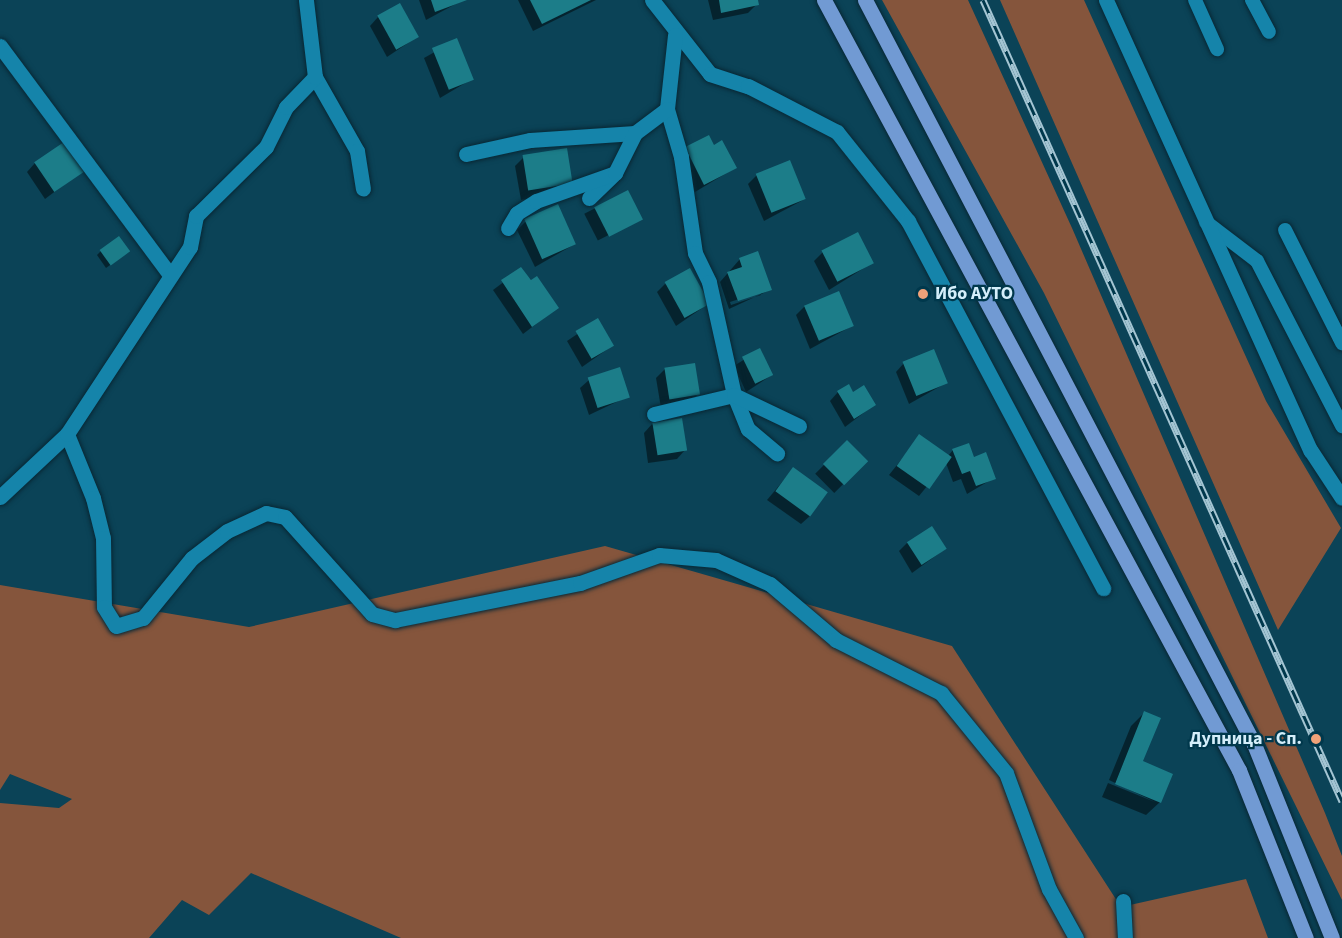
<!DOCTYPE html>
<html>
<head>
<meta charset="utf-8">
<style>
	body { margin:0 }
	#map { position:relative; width:1342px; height:938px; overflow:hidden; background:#0b4357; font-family:"Source Sans 3",sans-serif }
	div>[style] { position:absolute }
	.green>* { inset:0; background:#85553c }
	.shadow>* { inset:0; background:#0007; transform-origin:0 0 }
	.building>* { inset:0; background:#1c7d89; transform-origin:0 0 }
	.roads { filter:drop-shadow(0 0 2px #082734) drop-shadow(0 0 2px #082734) }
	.service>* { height:14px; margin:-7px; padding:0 7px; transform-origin:7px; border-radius:7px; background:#1584aa }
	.minor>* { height:15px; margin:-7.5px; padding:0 7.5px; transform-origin:7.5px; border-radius:7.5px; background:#1584aa }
	.secondary>* { height:15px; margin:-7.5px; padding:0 7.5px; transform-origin:7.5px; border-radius:7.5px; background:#1584aa }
	.primary>* { height:15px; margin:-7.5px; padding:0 7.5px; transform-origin:7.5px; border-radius:7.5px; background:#719ad3 }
	.rail>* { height:7px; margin-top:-3.5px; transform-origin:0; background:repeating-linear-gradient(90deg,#00384c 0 14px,#a4c5d3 0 28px); box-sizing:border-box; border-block:2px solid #a4c5d3 }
	.dots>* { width:16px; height:16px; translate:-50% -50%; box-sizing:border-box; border:3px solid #00384c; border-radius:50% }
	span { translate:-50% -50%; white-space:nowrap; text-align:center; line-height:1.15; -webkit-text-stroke:4.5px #00384c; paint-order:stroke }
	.poi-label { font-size:18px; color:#d4eefa; font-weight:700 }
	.left { translate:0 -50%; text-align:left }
	.right { translate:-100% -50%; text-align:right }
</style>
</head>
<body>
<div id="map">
	<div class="green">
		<i style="clip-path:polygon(882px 0,968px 0,1072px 228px,1325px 813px,1342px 856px,1342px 900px,1044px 293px)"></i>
		<i style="clip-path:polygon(1000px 0,1084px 0,1266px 401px,1341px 528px,1278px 630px)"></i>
		<i style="clip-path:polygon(605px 546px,952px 646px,1121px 907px,1246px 879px,1268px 938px,401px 938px,251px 873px,209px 915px,182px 900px,149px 938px,0 938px,0 803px,59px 808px,72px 799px,10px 774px,0 790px,0 585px,249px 627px)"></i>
	</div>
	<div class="shadow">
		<i style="clip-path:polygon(419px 0,463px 0,426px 20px)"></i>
		<i style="clip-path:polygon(518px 0,596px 0,533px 31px)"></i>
		<i style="clip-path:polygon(708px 0,756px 0,757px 4px,748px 13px,713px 20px)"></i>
		<i style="clip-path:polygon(378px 17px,417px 37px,387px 57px,370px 26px)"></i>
		<i style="clip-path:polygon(456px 40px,472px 79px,440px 98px,424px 58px)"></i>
		<i style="clip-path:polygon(686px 148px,735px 168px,695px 192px,677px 157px)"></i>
		<i style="clip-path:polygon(524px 157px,563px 192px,521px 200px,515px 166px)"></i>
		<i style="clip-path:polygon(35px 163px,82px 171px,45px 199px,27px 172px)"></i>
		<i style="clip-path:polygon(757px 175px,805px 199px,764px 221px,748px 184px)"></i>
		<i style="left:627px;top:192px;width:30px;height:48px;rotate:63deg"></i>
		<i style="clip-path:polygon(526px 221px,575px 244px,535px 267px,517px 230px)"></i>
		<i style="clip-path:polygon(101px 251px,124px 255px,106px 268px,97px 255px)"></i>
		<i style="clip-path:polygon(823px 252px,872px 263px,829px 290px,814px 261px)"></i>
		<i style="clip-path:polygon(evenodd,740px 259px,770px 290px,729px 309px,720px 282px,740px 259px,761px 292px,761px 295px,731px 305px,730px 302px,761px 292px)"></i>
		<i style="clip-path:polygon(521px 269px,557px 308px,523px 334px,493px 290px)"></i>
		<i style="clip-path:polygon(665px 284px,708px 304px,676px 326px,657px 292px)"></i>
		<i style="clip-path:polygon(805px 306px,852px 326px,810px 349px,796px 315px)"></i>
		<i style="clip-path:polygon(598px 320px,612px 346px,582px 367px,567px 341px)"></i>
		<i style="clip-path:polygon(759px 350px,772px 375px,746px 392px,734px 366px)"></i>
		<i style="clip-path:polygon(904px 363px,946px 383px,909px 404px,896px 372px)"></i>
		<i style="clip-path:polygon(665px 369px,698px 394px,689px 403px,661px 408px,656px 378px)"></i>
		<i style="clip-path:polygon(589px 380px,629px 396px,589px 415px,580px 388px)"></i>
		<i style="clip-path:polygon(838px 392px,853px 394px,874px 405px,845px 427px,830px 401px)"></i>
		<i style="clip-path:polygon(652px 424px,685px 450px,677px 459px,648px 463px,644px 433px)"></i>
		<i style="clip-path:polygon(920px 436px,948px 456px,953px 450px,973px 459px,994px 478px,967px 494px,961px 479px,953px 482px,946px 463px,919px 496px,889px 475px)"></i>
		<i style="left:847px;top:442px;width:27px;height:45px;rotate:45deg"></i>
		<i style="clip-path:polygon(793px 469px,810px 516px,801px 524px,767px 500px)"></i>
		<i style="clip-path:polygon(907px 543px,945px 549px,912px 573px,899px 551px)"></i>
		<i style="clip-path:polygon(1144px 713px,1141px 762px,1160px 802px,1146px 815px,1102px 797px,1108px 783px,1155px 802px,1109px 780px,1131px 726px)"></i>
	</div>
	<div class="building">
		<i style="clip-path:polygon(431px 0,467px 0,435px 12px)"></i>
		<i style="clip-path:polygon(530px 0,591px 0,542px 24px)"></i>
		<i style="clip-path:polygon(719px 0,758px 0,759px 5px,721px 13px)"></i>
		<i style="left:400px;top:3px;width:39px;height:26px;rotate:61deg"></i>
		<i style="left:457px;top:38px;width:45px;height:27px;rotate:68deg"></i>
		<i style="clip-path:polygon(709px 135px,714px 145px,722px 140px,737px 168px,704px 185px,685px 147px)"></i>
		<i style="left:64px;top:142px;width:36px;height:36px;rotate:56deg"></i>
		<i style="left:567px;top:148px;width:36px;height:45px;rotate:81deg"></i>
		<i style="left:790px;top:160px;width:42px;height:37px;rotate:68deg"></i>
		<i style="left:628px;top:190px;width:33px;height:38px;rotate:63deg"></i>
		<i style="left:558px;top:204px;width:44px;height:37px;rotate:66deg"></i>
		<i style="left:858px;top:232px;width:35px;height:41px;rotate:63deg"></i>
		<i style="left:119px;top:236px;width:19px;height:24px;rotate:54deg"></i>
		<i style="clip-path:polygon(758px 251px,772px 290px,738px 301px,727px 272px,742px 267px,739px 258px)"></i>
		<i style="clip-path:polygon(521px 267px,531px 280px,537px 276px,559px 308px,532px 327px,501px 280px)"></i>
		<i style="left:690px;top:268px;width:41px;height:29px;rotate:61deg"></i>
		<i style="left:839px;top:291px;width:38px;height:38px;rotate:67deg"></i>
		<i style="left:598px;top:318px;width:32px;height:26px;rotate:60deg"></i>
		<i style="left:760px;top:348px;width:30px;height:20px;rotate:64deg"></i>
		<i style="left:934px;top:349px;width:37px;height:34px;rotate:68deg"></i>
		<i style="left:695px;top:363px;width:32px;height:31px;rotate:81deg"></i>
		<i style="left:620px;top:367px;width:32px;height:34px;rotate:72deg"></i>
		<i style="clip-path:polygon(849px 384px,853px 392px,864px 385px,876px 405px,854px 419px,837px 391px)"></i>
		<i style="left:682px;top:418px;width:33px;height:30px;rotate:81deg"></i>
		<i style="left:919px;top:434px;width:40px;height:39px;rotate:35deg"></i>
		<i style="left:847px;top:440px;width:30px;height:34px;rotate:45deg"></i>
		<i style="clip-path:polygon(969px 443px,974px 457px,986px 452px,996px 479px,976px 486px,970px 471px,962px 474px,952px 449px)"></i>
		<i style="left:793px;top:467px;width:43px;height:30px;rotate:36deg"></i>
		<i style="left:932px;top:526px;width:27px;height:30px;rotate:57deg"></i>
		<i style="clip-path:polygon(1144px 711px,1161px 718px,1143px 761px,1173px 774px,1161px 803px,1115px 784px)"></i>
	</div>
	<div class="roads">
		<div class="service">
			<i style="left:1195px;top:0;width:54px;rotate:65.8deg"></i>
			<i style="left:1252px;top:0;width:36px;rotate:62deg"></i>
			<i style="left:1206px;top:222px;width:64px;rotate:37.4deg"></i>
			<i style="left:1257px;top:261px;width:186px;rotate:62.7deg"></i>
			<i style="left:1285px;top:230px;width:127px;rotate:63.2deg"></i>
		</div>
		<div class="minor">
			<i style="left:652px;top:0;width:94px;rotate:51.9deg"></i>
			<i style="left:710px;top:74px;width:40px;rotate:18deg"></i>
			<i style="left:748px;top:86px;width:100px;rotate:27.3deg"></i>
			<i style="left:837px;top:132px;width:114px;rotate:51.4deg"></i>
			<i style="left:908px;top:221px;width:416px;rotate:62deg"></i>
			<i style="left:675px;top:35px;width:74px;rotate:96.2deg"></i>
			<i style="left:667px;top:109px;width:50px;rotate:73.7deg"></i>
			<i style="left:681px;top:157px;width:97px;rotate:81.7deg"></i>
			<i style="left:695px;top:253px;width:32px;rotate:64deg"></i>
			<i style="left:709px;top:282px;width:116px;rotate:77.5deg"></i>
			<i style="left:734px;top:395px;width:37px;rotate:68deg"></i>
			<i style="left:748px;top:429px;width:38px;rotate:40deg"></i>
			<i style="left:0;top:46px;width:285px;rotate:53.4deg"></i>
			<i style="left:315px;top:77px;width:85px;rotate:60.4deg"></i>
			<i style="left:357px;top:151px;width:38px;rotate:81deg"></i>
			<i style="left:466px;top:154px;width:66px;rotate:-12.3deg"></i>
			<i style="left:530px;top:140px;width:105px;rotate:-3.8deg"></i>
			<i style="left:635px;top:133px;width:40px;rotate:-37deg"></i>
			<i style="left:589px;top:198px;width:33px;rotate:-44deg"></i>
			<i style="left:508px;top:228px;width:17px;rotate:-59deg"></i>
			<i style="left:517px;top:213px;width:22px;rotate:-32deg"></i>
			<i style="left:536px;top:201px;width:84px;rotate:-19.5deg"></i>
			<i style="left:615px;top:173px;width:45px;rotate:-63.4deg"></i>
			<i style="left:654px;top:414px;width:82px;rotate:-13.4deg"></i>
			<i style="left:734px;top:395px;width:72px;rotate:25.5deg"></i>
			<i style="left:67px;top:434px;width:69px;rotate:67.9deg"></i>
			<i style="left:93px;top:498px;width:41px;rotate:76deg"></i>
			<i style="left:103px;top:538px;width:69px;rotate:89.2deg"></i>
			<i style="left:104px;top:607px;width:22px;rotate:58deg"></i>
			<i style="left:116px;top:626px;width:28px;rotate:-17deg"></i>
			<i style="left:143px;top:618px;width:77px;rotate:-50.8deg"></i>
			<i style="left:192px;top:558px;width:44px;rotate:-37.6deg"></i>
			<i style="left:227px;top:531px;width:43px;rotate:-24.8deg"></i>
			<i style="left:266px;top:513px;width:19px;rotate:12deg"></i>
			<i style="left:285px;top:517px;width:130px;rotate:48.1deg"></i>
			<i style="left:372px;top:614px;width:24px;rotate:15deg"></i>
			<i style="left:395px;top:620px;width:189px;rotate:-11.3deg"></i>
			<i style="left:580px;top:583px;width:84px;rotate:-19.5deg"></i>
			<i style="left:659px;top:555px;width:57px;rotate:5deg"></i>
			<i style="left:716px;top:560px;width:59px;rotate:24deg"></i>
			<i style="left:770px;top:584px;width:87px;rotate:40.3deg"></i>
			<i style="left:836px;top:640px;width:118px;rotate:26.8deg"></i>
			<i style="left:941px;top:693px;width:103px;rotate:50.9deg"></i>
			<i style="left:1006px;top:773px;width:124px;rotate:69.7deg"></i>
			<i style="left:1049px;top:889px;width:56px;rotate:61.1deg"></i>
			<i style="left:0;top:497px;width:92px;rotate:-43.2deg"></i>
			<i style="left:67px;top:434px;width:224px;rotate:-56.7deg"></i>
			<i style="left:190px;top:247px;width:32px;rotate:-79deg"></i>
			<i style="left:196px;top:216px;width:98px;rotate:-44.6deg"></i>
			<i style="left:266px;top:147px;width:45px;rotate:-63.4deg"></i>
			<i style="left:286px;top:107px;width:42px;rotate:-46deg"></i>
			<i style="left:315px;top:77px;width:78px;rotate:-96.7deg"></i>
			<i style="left:1123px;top:901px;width:37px;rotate:87deg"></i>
		</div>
		<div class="secondary">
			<i style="left:1106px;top:0;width:495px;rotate:65.6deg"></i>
			<i style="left:1311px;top:451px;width:56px;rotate:56.6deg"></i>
		</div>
		<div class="primary">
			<i style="left:824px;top:0;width:875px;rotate:61.68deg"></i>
			<i style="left:1239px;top:770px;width:181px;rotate:68.3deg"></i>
			<i style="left:865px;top:0;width:840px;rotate:62.4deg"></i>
			<i style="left:1254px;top:744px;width:209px;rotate:68.1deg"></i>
		</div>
	</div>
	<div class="rail">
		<i style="left:983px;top:0;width:878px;rotate:65.86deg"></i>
	</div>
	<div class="dots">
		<i style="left:923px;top:294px;background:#f0a279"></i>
		<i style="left:1316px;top:739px;background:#f0a279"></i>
	</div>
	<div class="poi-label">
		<span class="left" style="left:935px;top:294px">Ибо АУТО</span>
		<span class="right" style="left:1302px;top:739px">Дупница - Сп.</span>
	</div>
</div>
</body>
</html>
